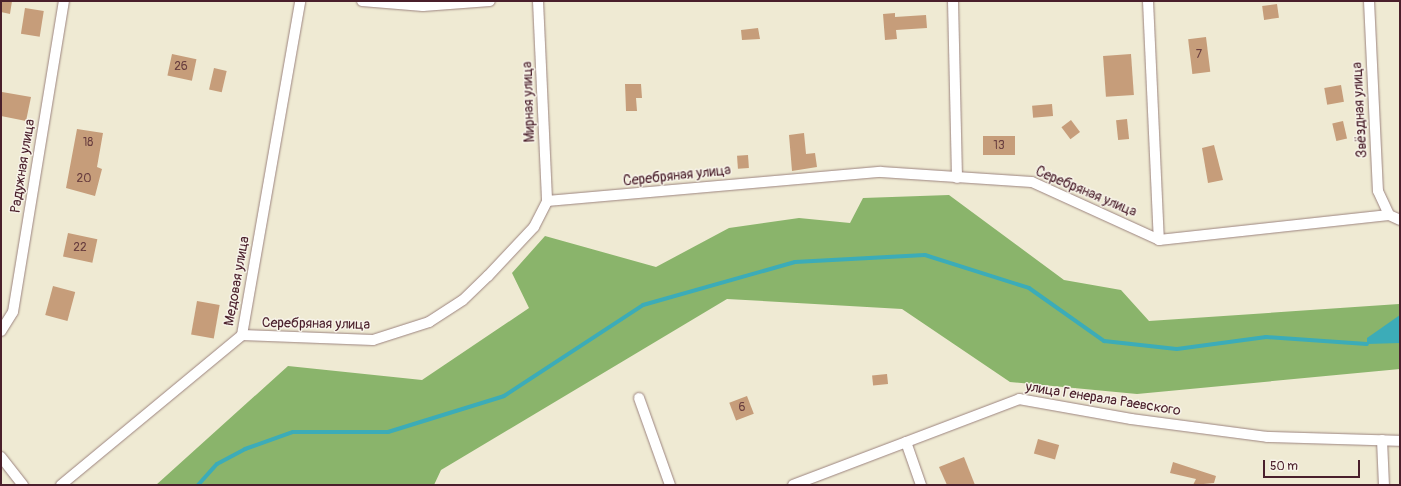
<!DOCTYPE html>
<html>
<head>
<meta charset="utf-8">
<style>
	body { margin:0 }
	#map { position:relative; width:1401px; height:486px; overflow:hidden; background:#efead3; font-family:Pangolin,sans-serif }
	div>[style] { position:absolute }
	.forest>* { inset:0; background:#8ab46b }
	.water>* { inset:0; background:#3cacb8 }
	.stream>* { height:4px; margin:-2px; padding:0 2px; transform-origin:2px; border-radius:2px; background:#3cacb8 }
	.building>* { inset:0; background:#c69d7a; transform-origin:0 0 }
	.roads { filter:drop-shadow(0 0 1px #9c847f) drop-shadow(0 0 1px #9c847f) }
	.street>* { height:10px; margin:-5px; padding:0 5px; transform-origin:5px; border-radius:5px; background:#fff }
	span { translate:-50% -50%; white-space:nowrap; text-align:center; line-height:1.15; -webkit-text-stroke:3px #f7f3e8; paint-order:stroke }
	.number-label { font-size:12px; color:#693e3f }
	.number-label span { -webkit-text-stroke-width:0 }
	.street-label { font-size:14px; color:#4a1f2b }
	.frame { position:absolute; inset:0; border:2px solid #4a1f2b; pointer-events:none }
	.scale { position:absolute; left:1263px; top:460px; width:97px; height:18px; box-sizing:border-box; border:2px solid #4a1f2b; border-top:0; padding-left:5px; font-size:12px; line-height:14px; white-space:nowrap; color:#4a1f2b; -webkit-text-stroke:3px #f7f3e8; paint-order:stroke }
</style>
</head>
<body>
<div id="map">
	<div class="forest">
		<i style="clip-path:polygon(949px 195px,1064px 280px,1121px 290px,1149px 321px,1399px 304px,1400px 369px,1137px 394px,1010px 382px,902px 309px,727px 299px,441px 470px,434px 485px,156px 485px,288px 366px,422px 380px,529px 308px,512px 273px,545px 236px,656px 267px,729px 228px,799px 218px,850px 223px,863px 198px)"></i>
	</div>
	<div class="water">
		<i style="clip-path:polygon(1400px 315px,1400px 343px,1367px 344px,1367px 338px)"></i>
	</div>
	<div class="stream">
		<i style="left:198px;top:485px;width:28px;rotate:-48deg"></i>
		<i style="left:217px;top:464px;width:32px;rotate:-28deg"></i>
		<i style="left:245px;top:449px;width:51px;rotate:-19.5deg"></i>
		<i style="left:293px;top:432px;width:95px"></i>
		<i style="left:388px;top:432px;width:121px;rotate:-17.2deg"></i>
		<i style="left:504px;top:396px;width:166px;rotate:-33.2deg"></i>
		<i style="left:643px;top:305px;width:158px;rotate:-15.8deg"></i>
		<i style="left:795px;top:262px;width:130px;rotate:-3.1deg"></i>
		<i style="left:925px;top:255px;width:109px;rotate:17.6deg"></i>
		<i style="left:1029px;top:288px;width:92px;rotate:35.2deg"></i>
		<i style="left:1104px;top:341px;width:73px;rotate:6.3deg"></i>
		<i style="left:1177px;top:349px;width:90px;rotate:-7.7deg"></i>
		<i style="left:1266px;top:337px;width:101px;rotate:4deg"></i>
	</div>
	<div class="building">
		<i style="clip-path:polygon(1px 1px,12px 1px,10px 14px,1px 12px)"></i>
		<i style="left:1277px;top:4px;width:14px;height:15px;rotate:82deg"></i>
		<i style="left:25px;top:8px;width:19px;height:26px;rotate:9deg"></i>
		<i style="clip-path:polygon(895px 13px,895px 17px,926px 15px,927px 28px,896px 30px,897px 39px,885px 40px,883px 14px)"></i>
		<i style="clip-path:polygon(758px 28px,760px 39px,742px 40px,741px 30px)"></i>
		<i style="left:1206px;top:37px;width:35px;height:18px;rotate:83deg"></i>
		<i style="left:172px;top:54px;width:25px;height:22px;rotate:12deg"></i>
		<i style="left:1131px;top:54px;width:41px;height:28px;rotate:86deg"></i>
		<i style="left:214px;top:68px;width:13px;height:22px;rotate:13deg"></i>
		<i style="clip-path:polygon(625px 84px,641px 84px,642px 98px,636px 98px,637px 111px,626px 111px)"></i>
		<i style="left:1341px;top:85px;width:17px;height:17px;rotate:80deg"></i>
		<i style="clip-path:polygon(2px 92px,31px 97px,26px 121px,1px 116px)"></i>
		<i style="left:1052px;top:104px;width:12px;height:20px;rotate:85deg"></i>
		<i style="left:1127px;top:119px;width:20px;height:11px;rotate:84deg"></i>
		<i style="left:1071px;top:120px;width:15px;height:12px;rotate:53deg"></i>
		<i style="left:1343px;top:121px;width:18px;height:11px;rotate:77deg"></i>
		<i style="clip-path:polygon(77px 129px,103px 133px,97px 167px,102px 169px,95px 196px,66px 188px)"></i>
		<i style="clip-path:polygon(804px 133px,806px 154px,815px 153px,817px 167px,792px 171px,789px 135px)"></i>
		<i style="left:1015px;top:136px;width:19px;height:32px;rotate:90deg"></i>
		<i style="clip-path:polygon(1214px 145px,1223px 180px,1208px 183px,1202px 148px)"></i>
		<i style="left:748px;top:155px;width:13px;height:11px;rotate:86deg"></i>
		<i style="left:68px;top:233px;width:30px;height:24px;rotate:12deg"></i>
		<i style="left:53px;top:286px;width:23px;height:30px;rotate:15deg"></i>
		<i style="left:197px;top:301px;width:23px;height:34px;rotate:10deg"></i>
		<i style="left:887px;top:374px;width:10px;height:15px;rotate:84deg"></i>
		<i style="left:747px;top:396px;width:19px;height:19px;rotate:69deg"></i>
		<i style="left:1038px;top:439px;width:22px;height:15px;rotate:16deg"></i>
		<i style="clip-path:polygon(964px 457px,975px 485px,947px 485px,939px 467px)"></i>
		<i style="clip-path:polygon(1173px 462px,1216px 476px,1214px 483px,1193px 485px,1196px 479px,1170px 473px)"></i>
	</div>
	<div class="roads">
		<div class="street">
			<i style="left:362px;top:1px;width:61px;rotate:4.7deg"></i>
			<i style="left:423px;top:6px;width:67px;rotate:-4.3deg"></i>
			<i style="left:538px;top:1px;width:200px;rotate:87.4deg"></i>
			<i style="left:953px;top:1px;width:177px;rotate:88.7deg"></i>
			<i style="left:1148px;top:1px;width:239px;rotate:87.4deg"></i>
			<i style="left:1369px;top:1px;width:190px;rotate:87.3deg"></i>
			<i style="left:1378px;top:191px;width:26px;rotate:65deg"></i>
			<i style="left:1px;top:331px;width:22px;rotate:-58deg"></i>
			<i style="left:13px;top:312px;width:315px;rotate:-80.7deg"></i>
			<i style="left:242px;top:335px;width:131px;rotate:2.2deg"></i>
			<i style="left:373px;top:340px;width:59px;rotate:-17.8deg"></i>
			<i style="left:429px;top:322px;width:40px;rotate:-32.9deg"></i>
			<i style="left:463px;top:300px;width:35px;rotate:-44deg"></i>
			<i style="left:488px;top:276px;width:67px;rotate:-46.8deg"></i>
			<i style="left:534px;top:227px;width:29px;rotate:-63deg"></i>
			<i style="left:547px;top:201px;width:335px;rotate:-5deg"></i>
			<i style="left:881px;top:172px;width:151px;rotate:3.8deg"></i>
			<i style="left:1032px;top:182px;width:140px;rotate:24.5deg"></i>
			<i style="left:1159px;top:240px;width:231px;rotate:-6.2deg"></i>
			<i style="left:1389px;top:215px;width:12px;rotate:24deg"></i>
			<i style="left:639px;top:398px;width:92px;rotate:70.4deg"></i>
			<i style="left:1382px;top:440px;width:45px;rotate:87.5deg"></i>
			<i style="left:906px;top:442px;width:46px;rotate:70.8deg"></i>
			<i style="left:1px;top:457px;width:36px;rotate:52deg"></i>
			<i style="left:61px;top:485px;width:235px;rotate:-39.6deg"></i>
			<i style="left:242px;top:335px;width:339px;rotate:-80.1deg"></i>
			<i style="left:793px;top:485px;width:242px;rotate:-20.8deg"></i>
			<i style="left:1019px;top:399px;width:114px;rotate:10.1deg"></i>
			<i style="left:1131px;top:419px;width:137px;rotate:7.5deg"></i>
			<i style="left:1267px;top:437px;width:133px;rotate:1.7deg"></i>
		</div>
	</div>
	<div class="number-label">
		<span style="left:1199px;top:55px">7</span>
		<span style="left:181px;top:67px">26</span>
		<span style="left:88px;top:143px">18</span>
		<span style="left:999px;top:146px">13</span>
		<span style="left:84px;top:179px">20</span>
		<span style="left:80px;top:248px">22</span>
		<span style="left:742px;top:408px">6</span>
	</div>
	<div class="street-label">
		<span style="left:529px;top:102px;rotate:-92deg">Мирная улица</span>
		<span style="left:1360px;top:110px;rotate:-93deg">Звёздная улица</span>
		<span style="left:23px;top:166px;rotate:-81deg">Радужная улица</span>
		<span style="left:677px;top:176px;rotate:-6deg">Серебряная улица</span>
		<span style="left:1086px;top:192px;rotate:23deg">Серебряная улица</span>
		<span style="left:237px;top:281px;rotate:-80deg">Медовая улица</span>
		<span style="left:316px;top:324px;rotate:1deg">Серебряная улица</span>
		<span style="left:1103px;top:399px;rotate:9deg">улица Генерала Раевского</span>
	</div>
	<div class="frame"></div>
	<div class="scale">50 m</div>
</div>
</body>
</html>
